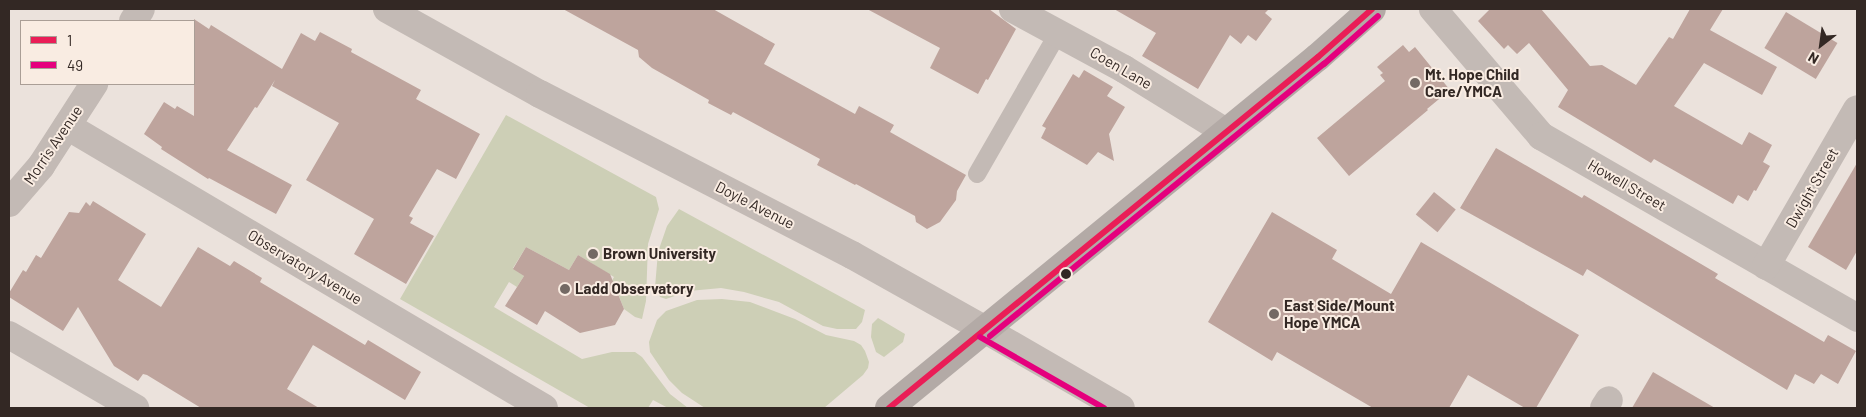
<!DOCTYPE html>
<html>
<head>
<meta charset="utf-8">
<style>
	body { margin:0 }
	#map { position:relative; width:1866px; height:417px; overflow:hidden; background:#ebe2dc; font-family:Barlow,sans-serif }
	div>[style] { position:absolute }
	.green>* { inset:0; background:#cdcfb6 }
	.building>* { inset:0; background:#bea49d; transform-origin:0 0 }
	.service>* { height:18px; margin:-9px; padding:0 9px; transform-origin:9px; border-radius:9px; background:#c3bab5 }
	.minor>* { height:28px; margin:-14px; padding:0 14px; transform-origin:14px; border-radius:14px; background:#c3bab5 }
	.tertiary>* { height:28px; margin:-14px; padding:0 14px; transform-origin:14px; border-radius:14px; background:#c3bab5 }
	.secondary>* { height:28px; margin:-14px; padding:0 14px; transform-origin:14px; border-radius:14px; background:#b3aaa6 }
	.bus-1>* { height:6px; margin:-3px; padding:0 3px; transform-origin:3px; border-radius:3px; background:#ea1d57 }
	.bus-2>* { height:6px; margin:-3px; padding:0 3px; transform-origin:3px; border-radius:3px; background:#e5007d }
	.dots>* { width:14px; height:14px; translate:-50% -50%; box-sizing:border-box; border:2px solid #f9ece2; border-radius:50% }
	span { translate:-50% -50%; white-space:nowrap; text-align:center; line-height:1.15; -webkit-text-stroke:4px #f9ece2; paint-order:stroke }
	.street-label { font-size:15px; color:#332824 }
	.poi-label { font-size:15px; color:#332824; font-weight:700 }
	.left { translate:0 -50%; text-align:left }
	.frame { position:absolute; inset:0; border:10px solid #332824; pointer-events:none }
	.legend { position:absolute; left:20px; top:20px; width:175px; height:65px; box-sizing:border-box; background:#f9ece2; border:1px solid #aa9e96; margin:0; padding:6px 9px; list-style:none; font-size:15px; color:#332824 }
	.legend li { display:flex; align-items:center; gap:10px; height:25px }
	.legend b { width:25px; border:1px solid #aa9e96 }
	.north { position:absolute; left:1796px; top:20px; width:50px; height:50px; -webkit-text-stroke:4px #f9ece2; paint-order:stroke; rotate:210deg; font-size:14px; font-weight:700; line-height:20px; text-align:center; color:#332824 }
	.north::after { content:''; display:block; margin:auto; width:18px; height:22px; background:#332824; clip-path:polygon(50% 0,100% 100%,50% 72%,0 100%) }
</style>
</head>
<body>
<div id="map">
	<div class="green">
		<i style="clip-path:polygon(506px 115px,656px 197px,659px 209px,648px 244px,646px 301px,642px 319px,635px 317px,624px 309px,617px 291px,609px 286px,614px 277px,578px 255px,569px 270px,526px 247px,513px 268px,524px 276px,517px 287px,509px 282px,494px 307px,582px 359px,612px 352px,635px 352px,642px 357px,670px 394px,688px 408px,668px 408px,653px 400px,648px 408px,590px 408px,400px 299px)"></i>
		<i style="clip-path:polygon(679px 209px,865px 310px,862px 322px,856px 329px,837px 329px,823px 326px,779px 302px,744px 292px,721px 288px,689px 291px,666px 299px,660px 297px,655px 287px,658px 252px,667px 226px)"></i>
		<i style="clip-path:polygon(722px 299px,750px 302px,795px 319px,826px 335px,854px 341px,861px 345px,865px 351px,869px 362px,868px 368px,863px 375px,824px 408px,705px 408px,682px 393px,669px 380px,650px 352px,649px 342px,657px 320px,666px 311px,697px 300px)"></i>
		<i style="clip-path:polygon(878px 318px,905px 334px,903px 342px,884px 357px,876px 352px,871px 337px,872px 324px)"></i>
	</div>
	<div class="building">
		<i style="clip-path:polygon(563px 9px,713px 9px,775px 44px,764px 64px,855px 114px,859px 106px,894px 125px,890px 132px,966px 175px,957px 191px,956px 200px,940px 222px,927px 229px,916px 222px,915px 216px,856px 184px,855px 185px,817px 165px,820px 159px,733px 112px,731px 115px,708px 103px,709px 100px,652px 68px,639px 57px,638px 50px)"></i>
		<i style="clip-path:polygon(867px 9px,989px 9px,1016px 29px,988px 80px,986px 79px,978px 94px,930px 68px,940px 48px)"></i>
		<i style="clip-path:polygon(1114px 9px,1269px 9px,1265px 13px,1272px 19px,1256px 41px,1248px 35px,1241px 44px,1230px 35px,1198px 89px,1142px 56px,1156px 33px)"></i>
		<i style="clip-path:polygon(1490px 9px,1541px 9px,1590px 66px,1602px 65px,1636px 85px,1669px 37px,1673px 39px,1690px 9px,1723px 9px,1710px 30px,1777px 67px,1762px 95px,1704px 63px,1674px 106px,1742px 145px,1749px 132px,1772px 145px,1763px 162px,1770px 166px,1756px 191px,1754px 190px,1748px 201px,1738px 195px,1733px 204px,1654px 159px,1651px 163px,1558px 107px,1568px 90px,1529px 43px,1517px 54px,1508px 45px,1504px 49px,1478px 21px)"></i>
		<i style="left:1786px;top:12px;width:60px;height:42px;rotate:31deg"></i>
		<i style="clip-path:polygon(194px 19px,209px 29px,211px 25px,282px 69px,301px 33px,315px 41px,320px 32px,352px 49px,351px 52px,421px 90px,416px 99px,480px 134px,456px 179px,437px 169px,409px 216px,413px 218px,410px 223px,434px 236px,406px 284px,354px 254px,374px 219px,306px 180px,339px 123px,272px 86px,275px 80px,257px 108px,255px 107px,227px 150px,292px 185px,276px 214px,209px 178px,208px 179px,161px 149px,162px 147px,144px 134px,164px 102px,175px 109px,177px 106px,194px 116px)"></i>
		<i style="clip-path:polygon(1403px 45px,1409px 52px,1415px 47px,1450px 90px,1427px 109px,1428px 110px,1349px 176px,1317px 138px,1385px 81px,1380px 75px,1383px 73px,1377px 67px)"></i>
		<i style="clip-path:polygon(1084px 70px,1113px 87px,1107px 96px,1125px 107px,1109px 134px,1114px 161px,1098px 152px,1087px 165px,1041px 138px,1046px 128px,1042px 126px,1073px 74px,1079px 78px)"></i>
		<i style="clip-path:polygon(1496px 148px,1582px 198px,1584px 195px,1718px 274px,1715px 278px,1824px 342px,1828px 335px,1856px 351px,1838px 384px,1821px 374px,1814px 384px,1795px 374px,1787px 390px,1587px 269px,1583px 276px,1460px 208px)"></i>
		<i style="clip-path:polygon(1857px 163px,1857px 251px,1846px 270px,1808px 247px)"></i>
		<i style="left:1434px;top:192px;width:28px;height:29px;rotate:39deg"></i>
		<i style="clip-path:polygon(93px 201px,146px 234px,118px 280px,161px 307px,198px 247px,230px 266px,234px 261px,262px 278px,260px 282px,365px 345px,368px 340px,421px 372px,405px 400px,313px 345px,287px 389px,319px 408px,201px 408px,147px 375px,143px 374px,138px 381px,114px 366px,78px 307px,63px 331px,9px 297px,9px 293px,23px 270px,26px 272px,36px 255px,41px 258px,69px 212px,79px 213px,86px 202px,90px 206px)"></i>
		<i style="clip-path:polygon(1272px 212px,1337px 250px,1332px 259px,1391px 294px,1421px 242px,1579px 335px,1536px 408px,1525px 408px,1468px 375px,1449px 408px,1373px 408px,1277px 352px,1272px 361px,1208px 322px)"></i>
		<i style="clip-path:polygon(526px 247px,569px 270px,578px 255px,610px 274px,624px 309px,615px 325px,580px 333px,545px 311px,537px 325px,505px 306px,524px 276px,513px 269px)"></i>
		<i style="clip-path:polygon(1653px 372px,1715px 408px,1632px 408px)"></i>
	</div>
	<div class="service">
		<i style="left:977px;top:174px;width:163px;rotate:-60.1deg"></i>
	</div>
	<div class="minor">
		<i style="left:387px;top:9px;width:175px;rotate:29.1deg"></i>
		<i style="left:540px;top:94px;width:351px;rotate:27.3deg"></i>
		<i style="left:852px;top:255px;width:151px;rotate:29.3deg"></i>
		<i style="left:1013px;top:9px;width:126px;rotate:28.4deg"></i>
		<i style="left:1124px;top:69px;width:120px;rotate:31.7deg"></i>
		<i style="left:1433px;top:9px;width:167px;rotate:49.6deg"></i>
		<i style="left:1541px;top:136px;width:365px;rotate:29.9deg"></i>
		<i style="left:133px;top:21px;width:14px;rotate:-56deg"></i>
		<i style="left:67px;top:126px;width:554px;rotate:30.59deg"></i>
		<i style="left:9px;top:203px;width:49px;rotate:-49.1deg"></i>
		<i style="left:41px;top:166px;width:98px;rotate:-57.1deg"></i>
		<i style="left:1766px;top:266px;width:181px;rotate:-59.9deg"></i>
		<i style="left:9px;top:335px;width:146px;rotate:30.1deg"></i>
		<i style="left:1604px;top:408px;width:9px;rotate:-58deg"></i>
	</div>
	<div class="tertiary">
		<i style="left:984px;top:329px;width:158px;rotate:30deg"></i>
	</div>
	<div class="secondary">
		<i style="left:889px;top:408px;width:554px;rotate:-39.29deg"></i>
		<i style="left:1318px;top:57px;width:72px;rotate:-41.6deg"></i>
	</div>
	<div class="bus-1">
		<i style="left:889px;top:408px;width:554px;rotate:-39.29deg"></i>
		<i style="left:1318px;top:57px;width:72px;rotate:-41.6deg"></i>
	</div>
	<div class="bus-2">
		<i style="left:990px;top:336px;width:431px;rotate:-39.2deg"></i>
		<i style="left:1324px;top:64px;width:72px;rotate:-41.6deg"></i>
		<i style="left:980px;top:337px;width:143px;rotate:29.8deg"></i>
	</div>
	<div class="dots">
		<i style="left:1415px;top:83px;background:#736964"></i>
		<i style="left:593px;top:254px;background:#736964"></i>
		<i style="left:1066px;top:274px;background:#332824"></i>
		<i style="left:565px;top:289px;background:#736964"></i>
		<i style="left:1274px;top:314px;background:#736964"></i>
	</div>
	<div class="street-label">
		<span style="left:1121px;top:68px;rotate:30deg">Coen Lane</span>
		<span style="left:53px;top:145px;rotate:-56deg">Morris Avenue</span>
		<span style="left:1627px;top:185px;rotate:30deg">Howell Street</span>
		<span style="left:1812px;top:188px;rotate:-60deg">Dwight Street</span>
		<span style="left:755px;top:205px;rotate:27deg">Doyle Avenue</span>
		<span style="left:305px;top:267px;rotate:31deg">Observatory Avenue</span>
	</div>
	<div class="poi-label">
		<span class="left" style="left:1425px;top:83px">Mt. Hope Child<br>Care/YMCA</span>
		<span class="left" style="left:603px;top:254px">Brown University</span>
		<span class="left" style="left:575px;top:289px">Ladd Observatory</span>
		<span class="left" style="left:1284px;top:314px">East Side/Mount<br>Hope YMCA</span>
	</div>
	<div class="frame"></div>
	<ul class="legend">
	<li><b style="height:6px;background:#ea1d57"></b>1</li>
	<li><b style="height:6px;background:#e5007d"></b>49</li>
	</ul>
	<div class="north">N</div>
</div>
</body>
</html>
